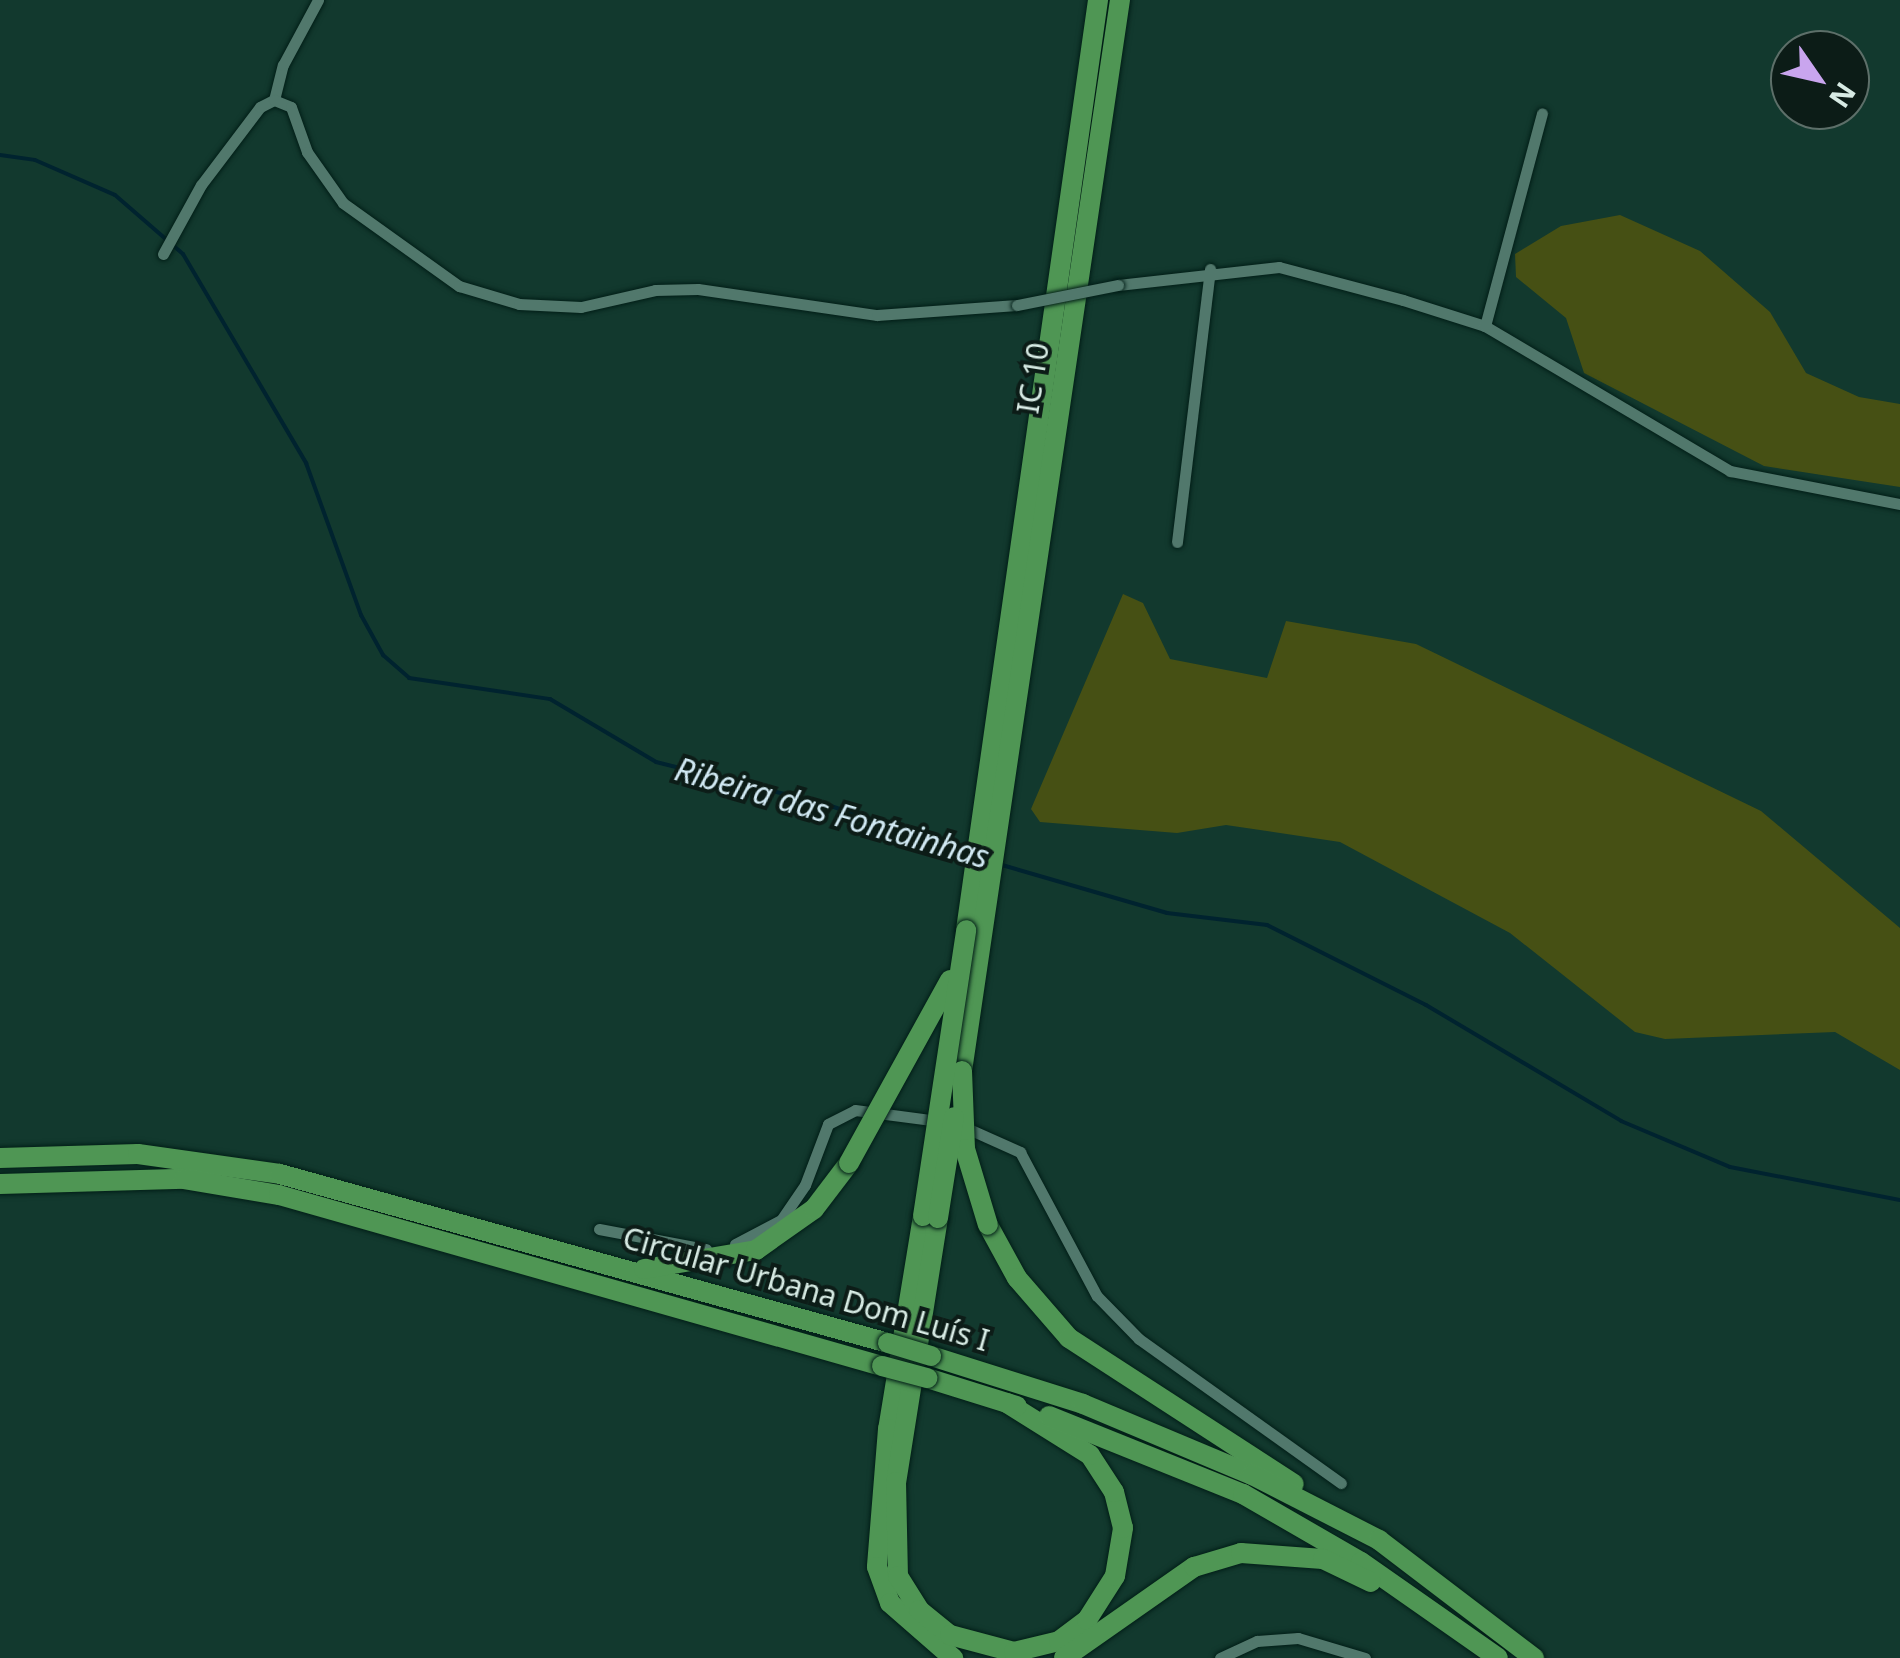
<!DOCTYPE html>
<html>
<head>
<meta charset="utf-8">
<style>
	body { margin:0 }
	#map { position:relative; width:1900px; height:1658px; overflow:hidden; background:#12392e; font-family:"Noto Sans",sans-serif }
	div>[style] { position:absolute }
	.green>* { inset:0; background:#465014 }
	.stream>* { height:4px; margin:-2px; padding:0 2px; transform-origin:2px; border-radius:2px; background:#00232f }
	.roads { filter:drop-shadow(0 0 2px #021e17) drop-shadow(0 0 2px #021e17) }
	.street>* { height:11px; margin:-5.5px; padding:0 5.5px; transform-origin:5.5px; border-radius:5.5px; background:#51786c }
	.highway>* { height:20px; margin:-10px; padding:0 10px; transform-origin:10px; border-radius:10px; background:#4f9654 }
	.bridges { filter:drop-shadow(0 0 2px #021e17) drop-shadow(0 0 2px #021e17) }
	.street-bridge>* { height:11px; margin:-5.5px; padding:0 5.5px; transform-origin:5.5px; border-radius:5.5px; background:#51786c }
	.highway-bridge>* { height:20px; margin:-10px; padding:0 10px; transform-origin:10px; border-radius:10px; background:#4f9654 }
	span { translate:-50% -50%; white-space:nowrap; text-align:center; line-height:1.15; -webkit-text-stroke:8px #0c1c17; paint-order:stroke }
	.street-label { font-size:30px; color:#d7ebe4 }
	.water-label { font-size:32px; color:#d1e9f3; font-style:italic }
	.north { position:absolute; left:1770px; top:30px; width:100px; height:100px; box-sizing:border-box; background:#0c1c17; border:2px solid #5d6f69; border-radius:50%; rotate:124deg; font-size:28px; font-weight:700; line-height:40px; text-align:center; color:#d7ebe4 }
	.north::after { content:''; display:block; margin:auto; width:35px; height:45px; background:#c9a5ee; clip-path:polygon(50% 0,100% 100%,50% 72%,0 100%) }
</style>
</head>
<body>
<div id="map">
	<div class="green">
		<i style="clip-path:polygon(1620px 215px,1700px 251px,1770px 312px,1806px 373px,1859px 397px,1900px 404px,1900px 487px,1764px 466px,1584px 373px,1566px 318px,1516px 277px,1515px 254px,1561px 226px)"></i>
		<i style="clip-path:polygon(1123px 594px,1143px 603px,1170px 659px,1267px 678px,1286px 621px,1416px 644px,1761px 811px,1900px 928px,1900px 1070px,1835px 1032px,1665px 1039px,1635px 1032px,1510px 933px,1340px 842px,1226px 825px,1177px 833px,1040px 822px,1031px 809px)"></i>
	</div>
	<div class="stream">
		<i style="left:0;top:155px;width:35px;rotate:8deg"></i>
		<i style="left:35px;top:160px;width:87px;rotate:23.6deg"></i>
		<i style="left:115px;top:195px;width:90px;rotate:40.9deg"></i>
		<i style="left:183px;top:254px;width:243px;rotate:59.5deg"></i>
		<i style="left:306px;top:463px;width:162px;rotate:70.1deg"></i>
		<i style="left:361px;top:615px;width:46px;rotate:61.2deg"></i>
		<i style="left:383px;top:655px;width:35px;rotate:41deg"></i>
		<i style="left:409px;top:678px;width:143px;rotate:8.5deg"></i>
		<i style="left:550px;top:699px;width:123px;rotate:30.7deg"></i>
		<i style="left:656px;top:762px;width:174px;rotate:14deg"></i>
		<i style="left:825px;top:804px;width:153px;rotate:18.7deg"></i>
		<i style="left:1002px;top:865px;width:172px;rotate:16.2deg"></i>
		<i style="left:1167px;top:913px;width:101px;rotate:6.8deg"></i>
		<i style="left:1267px;top:925px;width:178px;rotate:26.7deg"></i>
		<i style="left:1426px;top:1005px;width:227px;rotate:30.7deg"></i>
		<i style="left:1621px;top:1121px;width:118px;rotate:22.9deg"></i>
		<i style="left:1730px;top:1167px;width:173px;rotate:11deg"></i>
	</div>
	<div class="roads">
		<div class="street">
			<i style="left:274px;top:100px;width:36px;rotate:-76deg"></i>
			<i style="left:283px;top:65px;width:74px;rotate:-61.7deg"></i>
			<i style="left:163px;top:254px;width:79px;rotate:-61.2deg"></i>
			<i style="left:201px;top:185px;width:98px;rotate:-52.9deg"></i>
			<i style="left:260px;top:107px;width:16px;rotate:-27deg"></i>
			<i style="left:274px;top:100px;width:18px;rotate:22deg"></i>
			<i style="left:291px;top:107px;width:48px;rotate:70.4deg"></i>
			<i style="left:307px;top:152px;width:62px;rotate:54.8deg"></i>
			<i style="left:343px;top:203px;width:143px;rotate:35.6deg"></i>
			<i style="left:459px;top:286px;width:63px;rotate:16.7deg"></i>
			<i style="left:519px;top:304px;width:62px;rotate:2.8deg"></i>
			<i style="left:581px;top:307px;width:76px;rotate:-12.9deg"></i>
			<i style="left:655px;top:290px;width:43px;rotate:-1.3deg"></i>
			<i style="left:698px;top:289px;width:181px;rotate:8.3deg"></i>
			<i style="left:877px;top:315px;width:140px;rotate:-4.1deg"></i>
			<i style="left:1118px;top:285px;width:162px;rotate:-6.4deg"></i>
			<i style="left:1279px;top:267px;width:128px;rotate:14.9deg"></i>
			<i style="left:1403px;top:300px;width:86px;rotate:17.6deg"></i>
			<i style="left:1485px;top:326px;width:285px;rotate:30.6deg"></i>
			<i style="left:1730px;top:471px;width:173px;rotate:11deg"></i>
			<i style="left:1485px;top:326px;width:220px;rotate:-75deg"></i>
			<i style="left:1177px;top:542px;width:275px;rotate:-83.1deg"></i>
			<i style="left:962px;top:1126px;width:64px;rotate:24.1deg"></i>
			<i style="left:1020px;top:1152px;width:163px;rotate:61.9deg"></i>
			<i style="left:1097px;top:1296px;width:60px;rotate:45.7deg"></i>
			<i style="left:1139px;top:1339px;width:248px;rotate:35.5deg"></i>
			<i style="left:599px;top:1229px;width:109px;rotate:10.6deg"></i>
			<i style="left:735px;top:1244px;width:52px;rotate:-27.6deg"></i>
			<i style="left:781px;top:1220px;width:42px;rotate:-55.6deg"></i>
			<i style="left:805px;top:1185px;width:65px;rotate:-69.3deg"></i>
			<i style="left:828px;top:1124px;width:30px;rotate:-27deg"></i>
			<i style="left:855px;top:1110px;width:85px;rotate:7.5deg"></i>
			<i style="left:1220px;top:1658px;width:41px;rotate:-24.7deg"></i>
			<i style="left:1257px;top:1641px;width:41px;rotate:-4.2deg"></i>
			<i style="left:1298px;top:1638px;width:70px;rotate:16.6deg"></i>
		</div>
		<div class="highway">
			<i style="left:966px;top:930px;width:939px;rotate:-81.92deg"></i>
			<i style="left:962px;top:1071px;width:1083px;rotate:-81.61deg"></i>
			<i style="left:0;top:1158px;width:138px;rotate:-1.7deg"></i>
			<i style="left:138px;top:1154px;width:143px;rotate:8deg"></i>
			<i style="left:280px;top:1174px;width:631px;rotate:15.53deg"></i>
			<i style="left:0;top:1184px;width:184px;rotate:-1.6deg"></i>
			<i style="left:184px;top:1179px;width:96px;rotate:9.6deg"></i>
			<i style="left:279px;top:1195px;width:627px;rotate:15.83deg"></i>
			<i style="left:923px;top:1216px;width:216px;rotate:99.3deg"></i>
			<i style="left:888px;top:1429px;width:138px;rotate:94.6deg"></i>
			<i style="left:877px;top:1567px;width:38px;rotate:70deg"></i>
			<i style="left:890px;top:1603px;width:84px;rotate:41.1deg"></i>
			<i style="left:938px;top:1218px;width:267px;rotate:99deg"></i>
			<i style="left:896px;top:1482px;width:94px;rotate:88.8deg"></i>
			<i style="left:898px;top:1576px;width:40px;rotate:58deg"></i>
			<i style="left:919px;top:1610px;width:40px;rotate:39deg"></i>
			<i style="left:950px;top:1635px;width:66px;rotate:14.9deg"></i>
			<i style="left:1014px;top:1652px;width:46px;rotate:-13.7deg"></i>
			<i style="left:1059px;top:1641px;width:35px;rotate:-37deg"></i>
			<i style="left:1087px;top:1620px;width:52px;rotate:-57.5deg"></i>
			<i style="left:1115px;top:1576px;width:49px;rotate:-80.5deg"></i>
			<i style="left:1123px;top:1528px;width:37px;rotate:-104deg"></i>
			<i style="left:1114px;top:1492px;width:44px;rotate:-123deg"></i>
			<i style="left:1090px;top:1455px;width:98px;rotate:-147.9deg"></i>
			<i style="left:988px;top:1225px;width:60px;rotate:61.3deg"></i>
			<i style="left:1017px;top:1278px;width:79px;rotate:49.1deg"></i>
			<i style="left:1069px;top:1338px;width:268px;rotate:33deg"></i>
			<i style="left:644px;top:1269px;width:114px;rotate:-9.6deg"></i>
			<i style="left:756px;top:1250px;width:71px;rotate:-35.3deg"></i>
			<i style="left:814px;top:1209px;width:58px;rotate:-52.7deg"></i>
			<i style="left:931px;top:1356px;width:159px;rotate:17.5deg"></i>
			<i style="left:1083px;top:1404px;width:183px;rotate:22.8deg"></i>
			<i style="left:1252px;top:1475px;width:143px;rotate:27.1deg"></i>
			<i style="left:1379px;top:1540px;width:195px;rotate:37.3deg"></i>
			<i style="left:927px;top:1378px;width:94px;rotate:17.3deg"></i>
			<i style="left:1049px;top:1416px;width:209px;rotate:21.9deg"></i>
			<i style="left:1243px;top:1494px;width:136px;rotate:30deg"></i>
			<i style="left:1361px;top:1562px;width:167px;rotate:35deg"></i>
			<i style="left:1064px;top:1658px;width:159px;rotate:-35deg"></i>
			<i style="left:1194px;top:1567px;width:49px;rotate:-16.6deg"></i>
			<i style="left:1241px;top:1553px;width:82px;rotate:4.2deg"></i>
			<i style="left:1323px;top:1559px;width:53px;rotate:25.6deg"></i>
		</div>
	</div>
	<div class="bridges">
		<div class="street-bridge">
			<i style="left:1017px;top:305px;width:103px;rotate:-11.2deg"></i>
		</div>
		<div class="highway-bridge">
			<i style="left:962px;top:1071px;width:78px;rotate:87.8deg"></i>
			<i style="left:965px;top:1149px;width:79px;rotate:73.2deg"></i>
			<i style="left:849px;top:1163px;width:209px;rotate:-61.1deg"></i>
			<i style="left:923px;top:1216px;width:289px;rotate:-81.4deg"></i>
			<i style="left:938px;top:1218px;width:102px;rotate:-81deg"></i>
			<i style="left:888px;top:1343px;width:45px;rotate:16.8deg"></i>
			<i style="left:882px;top:1366px;width:47px;rotate:14.9deg"></i>
		</div>
	</div>
	<div class="street-label">
		<span style="left:1033px;top:378px;rotate:-81deg">IC 10</span>
		<span style="left:806px;top:1289px;rotate:16deg">Circular Urbana Dom Luís I</span>
	</div>
	<div class="water-label">
		<span style="left:832px;top:813px;rotate:16deg">Ribeira das Fontainhas</span>
	</div>
	<div class="north">N</div>
</div>
</body>
</html>
